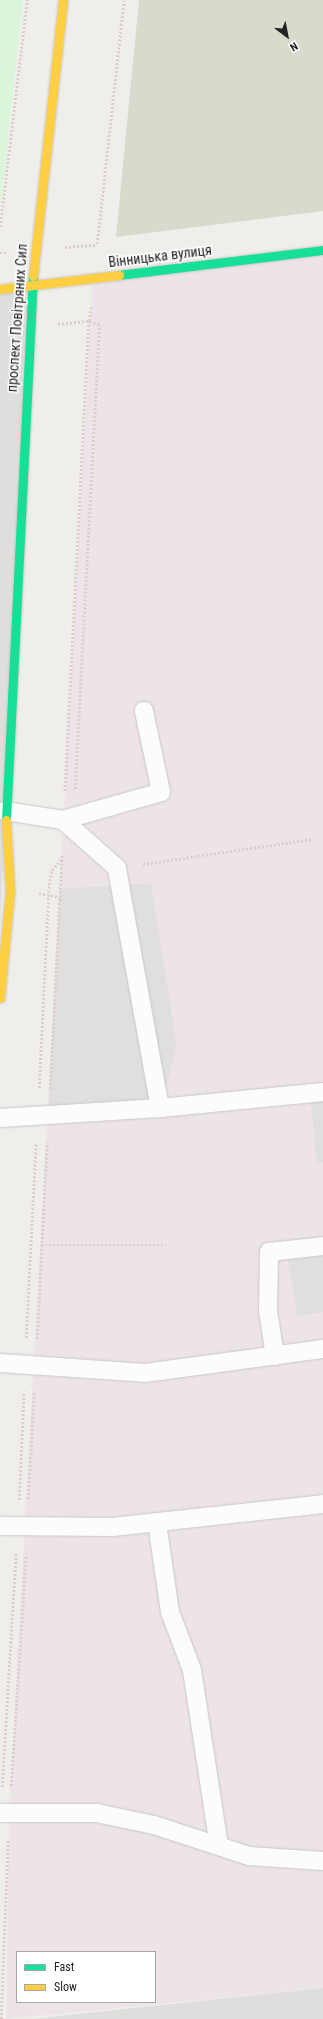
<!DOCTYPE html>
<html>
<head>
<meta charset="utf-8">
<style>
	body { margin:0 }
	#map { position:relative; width:323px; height:2019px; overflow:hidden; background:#f0eeeb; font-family:"Roboto Condensed",sans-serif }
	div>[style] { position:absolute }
	.residential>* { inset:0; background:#dfdedc }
	.industrial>* { inset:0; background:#ede4e9 }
	.construction>* { inset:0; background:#d9d9cd }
	.park>* { inset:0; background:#daf5da }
	.parking>* { inset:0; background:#e0dfde }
	.path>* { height:2.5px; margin-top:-1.25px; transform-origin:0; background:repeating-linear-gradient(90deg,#dccecd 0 2px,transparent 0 4px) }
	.roads { filter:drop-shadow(0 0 1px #c9c8c7) drop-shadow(0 0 1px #c9c8c7) }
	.lane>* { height:18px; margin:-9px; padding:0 9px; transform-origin:9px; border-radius:9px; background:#fdfcfc }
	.fast>* { height:9px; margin:-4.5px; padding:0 4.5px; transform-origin:4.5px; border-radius:4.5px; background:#16e098 }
	.slow>* { height:9px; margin:-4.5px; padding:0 4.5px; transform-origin:4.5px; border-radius:4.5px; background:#ffcf43 }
	span { translate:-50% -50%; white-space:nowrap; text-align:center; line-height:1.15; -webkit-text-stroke:3px #fff; paint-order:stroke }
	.street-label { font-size:14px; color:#222 }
	.legend { position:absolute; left:16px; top:1951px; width:140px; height:52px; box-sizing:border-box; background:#fff; border:1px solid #a7a7a7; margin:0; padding:5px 7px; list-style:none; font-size:12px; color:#222 }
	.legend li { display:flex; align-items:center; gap:8px; height:20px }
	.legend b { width:20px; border:1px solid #a7a7a7 }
	.north { position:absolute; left:267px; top:16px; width:40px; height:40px; -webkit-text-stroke:3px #fff; paint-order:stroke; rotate:148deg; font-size:11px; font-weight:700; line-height:16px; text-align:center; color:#222 }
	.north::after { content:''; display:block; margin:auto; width:14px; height:18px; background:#222; clip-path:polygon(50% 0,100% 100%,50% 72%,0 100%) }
</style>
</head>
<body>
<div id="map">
	<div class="residential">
		<i style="clip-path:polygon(32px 286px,0 928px,0 289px)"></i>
		<i style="clip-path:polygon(323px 1988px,323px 2019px,31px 2019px)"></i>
	</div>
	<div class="industrial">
		<i style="clip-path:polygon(evenodd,323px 250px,323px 1988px,6px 2019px,9px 1814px,93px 278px,323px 250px,17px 1952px,155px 1952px,155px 2002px,17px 2002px,17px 1952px)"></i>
	</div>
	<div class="construction">
		<i style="clip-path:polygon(139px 0,323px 0,323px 211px,116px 237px)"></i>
	</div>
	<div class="park">
		<i style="clip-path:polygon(0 0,23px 0,0 209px)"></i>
	</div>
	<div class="parking">
		<i style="clip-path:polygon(151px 883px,177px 1047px,160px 1108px,48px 1117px,60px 889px)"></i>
		<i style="clip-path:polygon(323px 1092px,323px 1163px,317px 1164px,310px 1093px)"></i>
		<i style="clip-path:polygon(323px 1236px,323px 1312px,297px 1316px,285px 1241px)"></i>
	</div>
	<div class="path">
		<i style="left:0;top:227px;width:229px;rotate:-83.2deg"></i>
		<i style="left:97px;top:244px;width:245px;rotate:-83.7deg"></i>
		<i style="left:65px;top:247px;width:32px;rotate:-4deg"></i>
		<i style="left:0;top:253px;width:6px"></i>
		<i style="left:89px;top:321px;width:14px;rotate:-82deg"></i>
		<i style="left:58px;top:324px;width:31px;rotate:-6deg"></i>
		<i style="left:89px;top:321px;width:472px;rotate:92.9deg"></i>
		<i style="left:75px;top:789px;width:465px;rotate:-87deg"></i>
		<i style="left:99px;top:325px;width:10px;rotate:-163deg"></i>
		<i style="left:143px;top:864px;width:171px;rotate:-8.4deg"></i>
		<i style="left:39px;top:893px;width:21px;rotate:11deg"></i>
		<i style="left:39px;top:1088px;width:203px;rotate:-87.2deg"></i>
		<i style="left:49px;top:885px;width:15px;rotate:-79deg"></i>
		<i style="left:52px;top:870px;width:15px;rotate:-48deg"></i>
		<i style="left:50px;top:1089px;width:234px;rotate:-87.1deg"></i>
		<i style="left:41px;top:1245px;width:125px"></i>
		<i style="left:26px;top:1338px;width:195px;rotate:-87.1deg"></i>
		<i style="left:37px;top:1339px;width:197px;rotate:-87.1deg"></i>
		<i style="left:28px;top:1499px;width:107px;rotate:-86.8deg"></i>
		<i style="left:19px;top:1500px;width:109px;rotate:-87.4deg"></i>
		<i style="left:11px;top:1786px;width:232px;rotate:-86.3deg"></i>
		<i style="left:2px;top:1787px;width:234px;rotate:-86.6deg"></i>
		<i style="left:1px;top:2019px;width:180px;rotate:-87.8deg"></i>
	</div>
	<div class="roads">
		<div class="lane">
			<i style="left:63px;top:820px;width:102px;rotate:-15.9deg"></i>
			<i style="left:161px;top:792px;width:83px;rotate:-101.9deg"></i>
			<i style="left:160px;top:1108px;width:164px;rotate:-5.6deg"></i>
			<i style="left:0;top:1118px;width:160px;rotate:-3.6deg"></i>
			<i style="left:160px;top:1108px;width:244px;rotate:-100.2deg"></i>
			<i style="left:117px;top:868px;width:72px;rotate:-138.4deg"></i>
			<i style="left:63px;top:820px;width:59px;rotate:-171.2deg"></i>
			<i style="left:275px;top:1356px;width:46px;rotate:-98.8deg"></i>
			<i style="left:268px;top:1311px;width:59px;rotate:-89deg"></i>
			<i style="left:269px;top:1252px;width:54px;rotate:-6.3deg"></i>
			<i style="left:0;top:1363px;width:145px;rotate:3.9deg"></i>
			<i style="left:145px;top:1373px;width:180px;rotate:-7.7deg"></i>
			<i style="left:157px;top:1523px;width:90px;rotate:81.7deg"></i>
			<i style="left:170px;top:1612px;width:62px;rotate:69.2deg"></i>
			<i style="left:192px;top:1670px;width:178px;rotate:81.3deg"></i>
			<i style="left:0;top:1526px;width:112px;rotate:0.5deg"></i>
			<i style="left:112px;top:1527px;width:212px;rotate:-6.2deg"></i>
			<i style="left:0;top:1813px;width:97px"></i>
			<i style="left:97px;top:1813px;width:58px;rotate:11.9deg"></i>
			<i style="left:154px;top:1825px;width:100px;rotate:18.1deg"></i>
			<i style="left:249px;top:1856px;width:74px;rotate:3.9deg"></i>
		</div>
		<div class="fast">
			<i style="left:119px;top:275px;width:206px;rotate:-7deg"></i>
			<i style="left:6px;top:820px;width:545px;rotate:-87.16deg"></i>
		</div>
		<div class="slow">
			<i style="left:33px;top:276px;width:278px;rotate:-83.8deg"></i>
			<i style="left:0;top:289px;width:120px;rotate:-6.7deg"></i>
			<i style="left:0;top:998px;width:107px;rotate:-84.7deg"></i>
			<i style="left:10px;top:891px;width:71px;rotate:-93.2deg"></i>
		</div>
	</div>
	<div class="street-label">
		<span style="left:160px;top:256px;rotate:-7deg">Вінницька вулиця</span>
		<span style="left:17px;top:318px;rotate:-86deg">проспект Повітряних Сил</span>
	</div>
	<ul class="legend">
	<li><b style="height:5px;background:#16e098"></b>Fast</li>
	<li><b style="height:5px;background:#ffcf43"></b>Slow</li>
	</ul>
	<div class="north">N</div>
</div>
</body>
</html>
